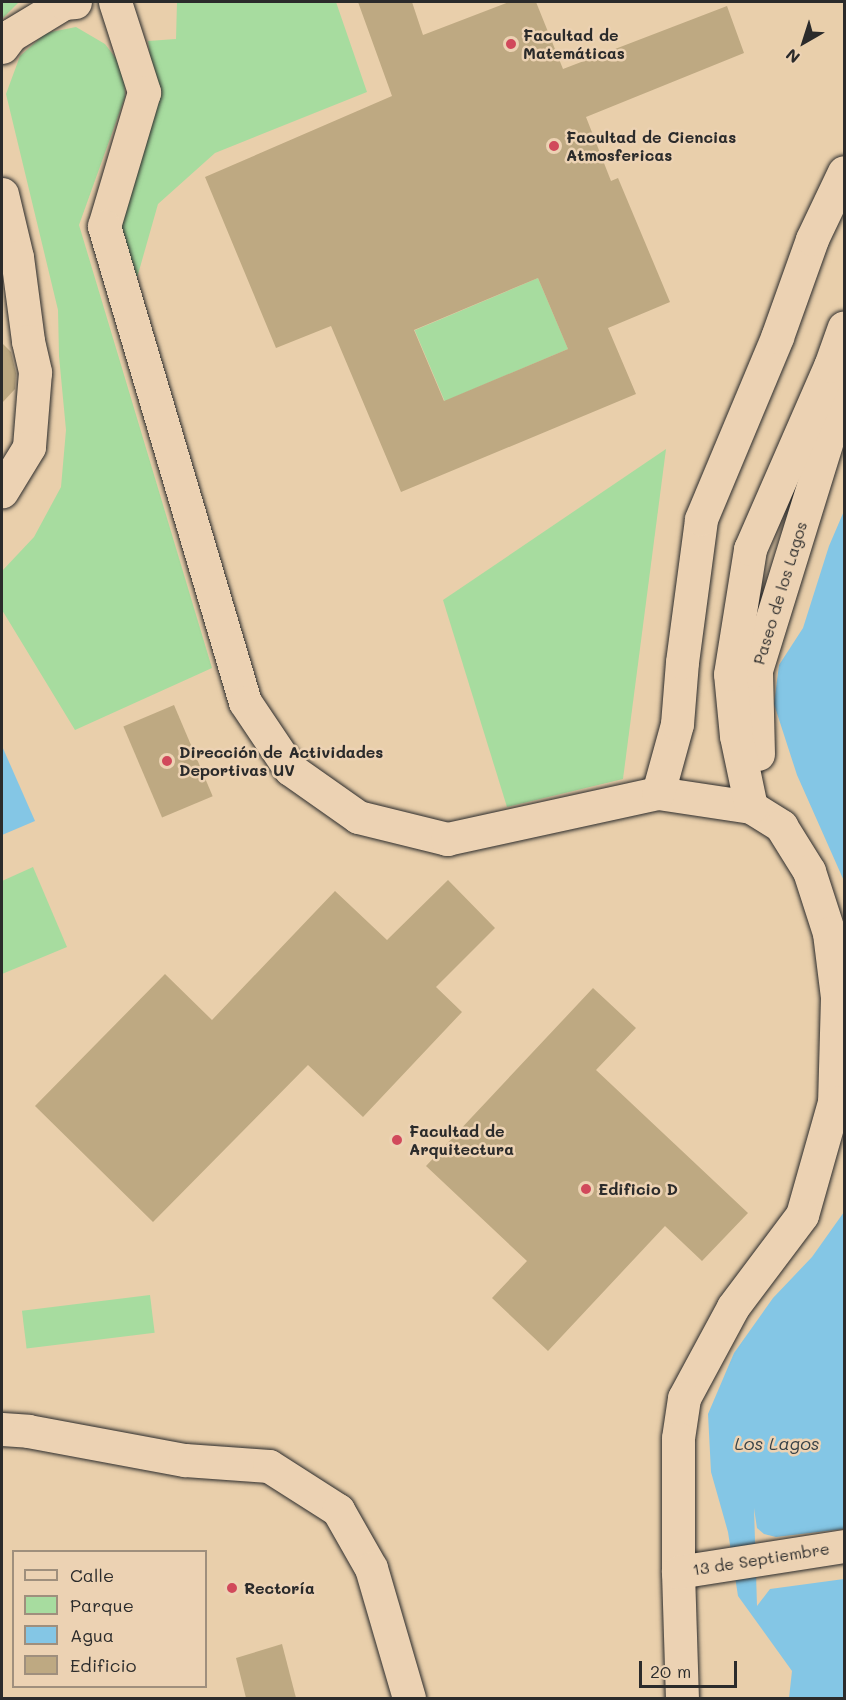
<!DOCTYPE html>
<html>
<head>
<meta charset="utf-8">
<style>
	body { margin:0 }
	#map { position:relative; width:846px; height:1700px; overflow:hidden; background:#e9cfab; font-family:Mali,sans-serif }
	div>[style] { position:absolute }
	.green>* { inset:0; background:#a7dc9f; transform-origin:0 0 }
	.water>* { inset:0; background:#84c6e5 }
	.pier>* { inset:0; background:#e9cfab }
	.building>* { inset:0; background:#bea982; transform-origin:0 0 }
	.roads { filter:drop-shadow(0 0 2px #2b2b2b) drop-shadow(0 0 2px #2b2b2b) }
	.minor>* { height:33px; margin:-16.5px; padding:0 16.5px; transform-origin:16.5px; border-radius:16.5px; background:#ecd2b3 }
	.dots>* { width:16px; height:16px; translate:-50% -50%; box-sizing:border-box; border:3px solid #ecd2b3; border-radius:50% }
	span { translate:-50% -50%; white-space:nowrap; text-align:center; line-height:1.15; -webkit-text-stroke:5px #ecd2b3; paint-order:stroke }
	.poi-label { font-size:16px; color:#2b2b2b; font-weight:700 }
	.left { translate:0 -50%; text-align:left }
	.street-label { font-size:16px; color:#2b2b2b }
	.water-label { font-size:18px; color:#384247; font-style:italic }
	.frame { position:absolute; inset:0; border:3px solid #2b2b2b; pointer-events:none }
	.legend { position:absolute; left:12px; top:1550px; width:195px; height:138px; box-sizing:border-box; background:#ecd2b3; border:2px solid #9f8f7d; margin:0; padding:8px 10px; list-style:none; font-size:18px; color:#2b2b2b }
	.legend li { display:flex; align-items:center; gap:12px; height:30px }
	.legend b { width:30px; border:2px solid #9f8f7d }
	.north { position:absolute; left:774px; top:12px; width:60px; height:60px; -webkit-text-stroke:4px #ecd2b3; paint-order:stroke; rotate:219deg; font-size:16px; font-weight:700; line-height:24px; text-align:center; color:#2b2b2b }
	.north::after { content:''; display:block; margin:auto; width:21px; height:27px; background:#2b2b2b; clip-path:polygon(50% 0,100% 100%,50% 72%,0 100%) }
	.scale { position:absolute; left:639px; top:1661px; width:98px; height:27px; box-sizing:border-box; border:3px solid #2b2b2b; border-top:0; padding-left:8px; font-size:18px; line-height:21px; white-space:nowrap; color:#2b2b2b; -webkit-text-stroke:4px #ecd2b3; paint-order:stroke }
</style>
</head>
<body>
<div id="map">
	<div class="green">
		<i style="clip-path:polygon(2px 2px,19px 2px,2px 19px)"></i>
		<i style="clip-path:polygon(177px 2px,336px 2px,367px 92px,215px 153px,158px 204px,135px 285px,117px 222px,155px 91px,148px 41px,176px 39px)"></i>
		<i style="clip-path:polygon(76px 27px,105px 44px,124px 69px,125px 97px,79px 225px,212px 668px,75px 730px,2px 610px,2px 571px,34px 537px,61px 487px,66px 430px,59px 356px,58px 310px,6px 94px,20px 56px,46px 33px)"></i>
		<i style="left:538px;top:278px;width:77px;height:134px;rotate:67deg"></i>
		<i style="clip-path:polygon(666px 449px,623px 779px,507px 807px,443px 600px)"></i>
		<i style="clip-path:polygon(33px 867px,67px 947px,2px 974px,2px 881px)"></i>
		<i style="left:150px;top:1295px;width:38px;height:129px;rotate:83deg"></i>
	</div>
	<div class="water">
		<i style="clip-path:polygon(844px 511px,844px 881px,797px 775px,774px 704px,779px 665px,803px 628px,829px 546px)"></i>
		<i style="clip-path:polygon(2px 746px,35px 821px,2px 835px)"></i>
		<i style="clip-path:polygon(844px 1212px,844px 1698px,789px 1698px,792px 1671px,738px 1596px,728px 1532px,711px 1472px,708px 1414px,734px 1353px,773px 1298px,812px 1257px)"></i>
	</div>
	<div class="pier">
		<i style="clip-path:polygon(754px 1508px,757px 1528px,764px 1534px,776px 1537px,844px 1529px,844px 1579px,770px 1589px,757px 1606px)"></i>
	</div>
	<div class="building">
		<i style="clip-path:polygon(evenodd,358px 2px,412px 2px,423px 35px,509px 2px,536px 2px,563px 69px,727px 6px,744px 53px,586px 117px,611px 181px,618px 178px,670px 302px,608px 328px,636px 394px,401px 492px,331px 326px,276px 348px,205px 177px,392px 96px,358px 2px,538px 278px,568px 349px,444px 401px,414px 330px,538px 278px)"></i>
		<i style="clip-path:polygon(2px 343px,11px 352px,16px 373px,15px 389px,2px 403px)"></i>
		<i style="left:174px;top:705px;width:99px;height:55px;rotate:67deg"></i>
		<i style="clip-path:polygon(448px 880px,495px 928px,436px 987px,462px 1012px,363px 1117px,308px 1065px,153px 1222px,35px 1106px,165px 974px,212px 1020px,335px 891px,387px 940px)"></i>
		<i style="clip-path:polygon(593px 988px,636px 1028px,596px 1070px,748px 1213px,702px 1261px,665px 1226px,548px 1351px,492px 1298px,527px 1261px,426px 1166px)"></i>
		<i style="clip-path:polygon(282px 1644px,296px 1698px,246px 1698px,236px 1658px)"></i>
	</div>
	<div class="roads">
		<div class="minor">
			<i style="left:115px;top:2px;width:95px;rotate:72.1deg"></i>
			<i style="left:144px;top:92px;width:140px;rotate:106.6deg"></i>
			<i style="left:104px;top:226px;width:496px;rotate:73.5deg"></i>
			<i style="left:245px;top:702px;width:81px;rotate:56.1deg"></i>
			<i style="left:290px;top:769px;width:83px;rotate:35.2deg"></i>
			<i style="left:358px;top:817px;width:92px;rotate:13.9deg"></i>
			<i style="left:447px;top:839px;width:216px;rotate:-12.3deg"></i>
			<i style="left:658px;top:793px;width:94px;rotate:8.6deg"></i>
			<i style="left:751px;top:807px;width:36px;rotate:32deg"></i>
			<i style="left:781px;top:826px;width:53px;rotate:58.1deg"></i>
			<i style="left:809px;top:871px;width:65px;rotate:72.1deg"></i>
			<i style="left:829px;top:933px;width:64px;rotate:82.9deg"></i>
			<i style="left:837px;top:997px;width:105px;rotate:91.6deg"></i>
			<i style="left:834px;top:1102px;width:117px;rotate:105.8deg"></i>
			<i style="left:802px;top:1215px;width:115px;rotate:126.9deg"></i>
			<i style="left:733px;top:1307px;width:103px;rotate:118.3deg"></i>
			<i style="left:684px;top:1398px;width:40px;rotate:98.5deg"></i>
			<i style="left:678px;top:1438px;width:134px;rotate:90deg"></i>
			<i style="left:678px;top:1572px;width:126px;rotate:88.2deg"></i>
			<i style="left:2px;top:47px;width:15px;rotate:-53deg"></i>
			<i style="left:11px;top:35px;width:62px;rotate:-31.1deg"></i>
			<i style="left:64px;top:3px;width:11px;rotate:-5deg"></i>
			<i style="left:2px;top:194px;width:65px;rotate:76.6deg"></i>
			<i style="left:17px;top:257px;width:85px;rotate:82.5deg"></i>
			<i style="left:28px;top:341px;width:32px;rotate:77deg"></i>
			<i style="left:35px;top:372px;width:75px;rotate:94.6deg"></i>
			<i style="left:29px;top:447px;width:52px;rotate:121.5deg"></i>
			<i style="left:758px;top:754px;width:84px;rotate:-91.4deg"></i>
			<i style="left:756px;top:670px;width:298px;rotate:-72.8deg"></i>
			<i style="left:658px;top:793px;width:72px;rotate:-74.6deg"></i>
			<i style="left:677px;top:724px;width:62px;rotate:-85.4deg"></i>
			<i style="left:682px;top:662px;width:144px;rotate:-82.4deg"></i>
			<i style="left:701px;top:519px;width:197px;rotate:-67.3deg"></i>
			<i style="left:777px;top:337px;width:104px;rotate:-70.3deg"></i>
			<i style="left:812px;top:239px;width:74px;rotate:-64.5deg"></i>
			<i style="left:751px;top:807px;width:73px;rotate:-101.9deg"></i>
			<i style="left:736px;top:736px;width:62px;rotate:-95.5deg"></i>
			<i style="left:730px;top:674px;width:127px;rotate:-80.9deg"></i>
			<i style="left:750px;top:549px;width:200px;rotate:-66.4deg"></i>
			<i style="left:830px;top:366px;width:41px;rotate:-70.3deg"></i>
			<i style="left:2px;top:1429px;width:26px;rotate:4deg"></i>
			<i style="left:28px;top:1431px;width:160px;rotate:10.5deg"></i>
			<i style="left:185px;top:1460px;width:84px;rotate:4.1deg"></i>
			<i style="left:269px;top:1466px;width:82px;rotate:32.5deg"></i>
			<i style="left:338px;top:1510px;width:67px;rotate:60.4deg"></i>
			<i style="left:371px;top:1568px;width:135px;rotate:73.7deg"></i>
			<i style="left:678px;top:1572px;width:168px;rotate:-8.9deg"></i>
		</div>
	</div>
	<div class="dots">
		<i style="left:511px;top:44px;background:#d1495b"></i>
		<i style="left:554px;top:146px;background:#d1495b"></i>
		<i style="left:167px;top:761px;background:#d1495b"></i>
		<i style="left:397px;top:1140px;background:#d1495b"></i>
		<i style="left:586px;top:1189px;background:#d1495b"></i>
		<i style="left:232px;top:1588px;background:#d1495b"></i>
	</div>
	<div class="poi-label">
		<span class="left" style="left:523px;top:44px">Facultad de<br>Matemáticas</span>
		<span class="left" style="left:566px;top:146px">Facultad de Ciencias<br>Atmosfericas</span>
		<span class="left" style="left:179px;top:761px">Dirección de Actividades<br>Deportivas UV</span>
		<span class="left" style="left:409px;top:1140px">Facultad de<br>Arquitectura</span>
		<span class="left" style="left:598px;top:1189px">Edificio D</span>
		<span class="left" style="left:244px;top:1588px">Rectoría</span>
	</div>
	<div class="street-label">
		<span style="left:780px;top:593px;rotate:-73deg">Paseo de los Lagos</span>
		<span style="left:761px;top:1559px;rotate:-9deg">13 de Septiembre</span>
	</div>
	<div class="water-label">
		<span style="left:777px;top:1443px">Los Lagos</span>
	</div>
	<div class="frame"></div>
	<ul class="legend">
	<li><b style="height:8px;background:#ecd2b3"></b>Calle</li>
	<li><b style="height:16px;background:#a7dc9f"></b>Parque</li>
	<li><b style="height:16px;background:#84c6e5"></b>Agua</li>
	<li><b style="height:16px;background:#bea982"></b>Edificio</li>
	</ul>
	<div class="north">N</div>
	<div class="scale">20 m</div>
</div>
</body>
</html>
